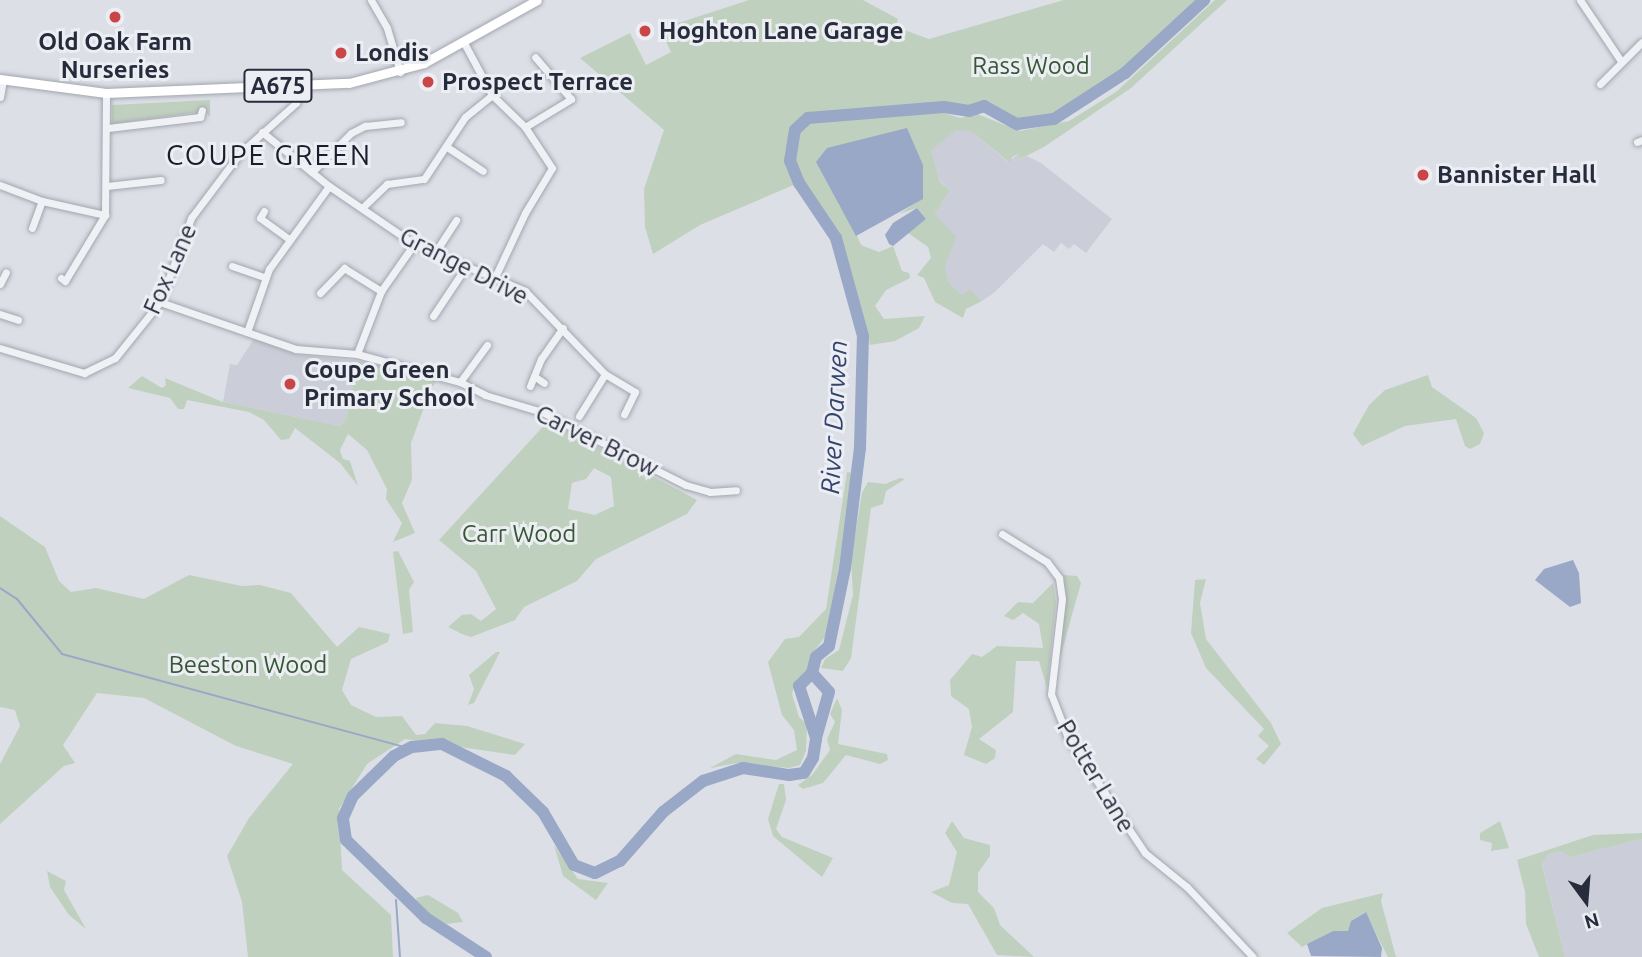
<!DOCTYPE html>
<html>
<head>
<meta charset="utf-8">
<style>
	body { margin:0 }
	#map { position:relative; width:1642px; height:957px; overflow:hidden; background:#dddfe6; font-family:Ubuntu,sans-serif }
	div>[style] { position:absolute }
	.built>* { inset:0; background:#cbced8 }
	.green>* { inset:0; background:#c0d0be }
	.water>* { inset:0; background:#99a8c6 }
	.stream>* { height:2px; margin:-1px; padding:0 1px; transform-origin:1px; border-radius:1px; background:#99a8c6 }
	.river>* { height:12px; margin:-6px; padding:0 6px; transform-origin:6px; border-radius:6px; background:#99a8c6 }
	.roads { filter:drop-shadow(0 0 2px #a3a6b0) drop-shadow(0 0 2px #a3a6b0) }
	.minor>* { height:7px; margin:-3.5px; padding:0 3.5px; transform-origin:3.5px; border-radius:3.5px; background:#f0f1f5 }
	.major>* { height:9px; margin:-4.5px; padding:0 4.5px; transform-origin:4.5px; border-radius:4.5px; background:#fff }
	.dots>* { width:19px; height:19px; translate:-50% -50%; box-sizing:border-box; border:4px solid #eceef4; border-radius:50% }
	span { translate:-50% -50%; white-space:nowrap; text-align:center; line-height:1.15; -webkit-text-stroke:6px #eceef4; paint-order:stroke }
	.shield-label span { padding:2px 5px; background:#eceef4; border:2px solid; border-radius:5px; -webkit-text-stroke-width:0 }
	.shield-label { font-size:23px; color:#272c3c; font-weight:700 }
	.poi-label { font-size:24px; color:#272c3c; font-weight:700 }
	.left { translate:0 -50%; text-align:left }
	.park-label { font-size:24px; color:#365835 }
	.street-label { font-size:24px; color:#272c3c }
	.water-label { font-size:26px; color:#33456f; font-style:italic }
	.quarter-label { font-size:28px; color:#191d2d; letter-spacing:2px }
	.north { position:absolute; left:1551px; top:866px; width:70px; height:70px; -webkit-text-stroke:5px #eceef4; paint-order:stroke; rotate:164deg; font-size:19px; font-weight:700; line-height:28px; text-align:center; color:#272c3c }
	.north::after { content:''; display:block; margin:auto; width:24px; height:32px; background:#272c3c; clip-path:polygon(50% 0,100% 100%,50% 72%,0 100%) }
</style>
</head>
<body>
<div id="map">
	<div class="built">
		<i style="clip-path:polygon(956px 129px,971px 131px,1008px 162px,1018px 154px,1020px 159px,1027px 156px,1041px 163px,1112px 219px,1086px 253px,1074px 244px,1069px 249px,1061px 243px,1054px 252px,1043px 244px,995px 292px,982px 301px,970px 289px,962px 296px,949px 283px,945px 266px,950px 243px,935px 214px,950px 190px,940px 181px,930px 152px)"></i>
		<i style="clip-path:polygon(254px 339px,299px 355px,358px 361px,346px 419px,340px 426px,223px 402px,230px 364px,237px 365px)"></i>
		<i style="clip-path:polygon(1642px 839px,1642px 957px,1565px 957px,1542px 863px,1547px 855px,1560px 851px,1570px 857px)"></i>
	</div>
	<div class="green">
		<i style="clip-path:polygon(749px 0,863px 0,898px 19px,896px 27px,929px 39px,1064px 0,1197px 0,1122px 70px,1053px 116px,1018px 122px,984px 104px,969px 109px,944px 105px,856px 109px,807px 116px,792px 129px,788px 161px,796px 184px,700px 225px,653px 254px,645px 227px,644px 189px,664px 130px,580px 58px,630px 33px,646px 65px,671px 52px,660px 29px)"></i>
		<i style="clip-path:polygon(1215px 0,1227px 0,1131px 88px,1044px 147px,1020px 159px,1018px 154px,1012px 157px,1010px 163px,971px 131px,956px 130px,931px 151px,940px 182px,950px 190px,935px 214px,956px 237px,945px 266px,949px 283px,962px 295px,970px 289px,982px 301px,966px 309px,963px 318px,935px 302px,924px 278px,917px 275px,931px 258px,928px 247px,908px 233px,926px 219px,917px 208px,899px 214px,923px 198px,838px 204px,849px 217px,861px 245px,879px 252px,893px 246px,902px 271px,909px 273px,910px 278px,886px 290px,875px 306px,884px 319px,925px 316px,919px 328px,895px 341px,870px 345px,838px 233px,801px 182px,793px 159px,797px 133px,809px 121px,856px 114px,944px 113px,960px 118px,977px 114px,1020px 131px,1069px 121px,1116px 92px)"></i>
		<i style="clip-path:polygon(210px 100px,210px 117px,201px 107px,199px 112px,112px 124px,112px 105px)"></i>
		<i style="clip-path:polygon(358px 361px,439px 379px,431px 388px,411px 443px,412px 480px,402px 503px,415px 533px,393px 542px,402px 523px,386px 499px,387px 489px,367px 450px,348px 434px,340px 450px,343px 459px,350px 461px,358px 486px,340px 463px,295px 428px,289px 439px,281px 440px,264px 420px,249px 412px,187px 400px,184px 409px,178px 409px,170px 398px,128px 388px,142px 376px,162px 388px,166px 385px,165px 378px,223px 402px,340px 426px,346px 419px)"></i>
		<i style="clip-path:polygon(1428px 375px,1432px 387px,1476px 418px,1484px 433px,1480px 444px,1470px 449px,1465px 446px,1456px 419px,1405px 426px,1362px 446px,1353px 434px,1369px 405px,1385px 390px)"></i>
		<i style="clip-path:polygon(evenodd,548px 421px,697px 500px,687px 514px,596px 559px,577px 581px,524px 607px,515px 620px,471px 637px,462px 634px,448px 627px,462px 615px,471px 614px,481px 621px,496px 609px,476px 571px,439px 540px,548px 421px,594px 468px,611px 477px,614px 506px,595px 515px,568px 509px,572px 483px,586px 479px,594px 468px)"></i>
		<i style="clip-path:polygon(847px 472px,853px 473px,852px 490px,827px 634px,813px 653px,808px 671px,795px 682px,792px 694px,799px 717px,807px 724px,806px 751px,800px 765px,789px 768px,737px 763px,710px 768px,736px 754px,776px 760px,797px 750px,794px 730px,782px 715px,768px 662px,785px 639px,799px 637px,826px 609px)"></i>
		<i style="clip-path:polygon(900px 478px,905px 479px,886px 491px,883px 504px,871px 508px,851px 658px,843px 671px,821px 668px,825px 659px,839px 650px,853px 595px,851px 559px,862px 493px,868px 482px,885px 484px)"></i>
		<i style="clip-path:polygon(0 516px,45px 547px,59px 581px,71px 592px,96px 588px,144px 599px,189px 575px,242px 586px,260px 585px,291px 593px,337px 647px,359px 627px,390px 634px,388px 642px,351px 659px,342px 690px,351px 705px,376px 717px,402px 716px,416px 735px,425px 734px,435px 723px,467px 726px,525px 744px,515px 755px,405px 739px,367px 764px,339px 809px,342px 870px,391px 915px,393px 957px,248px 957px,242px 902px,227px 856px,249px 818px,293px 764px,236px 746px,144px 698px,97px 693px,63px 745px,75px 763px,64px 766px,0 824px,0 764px,20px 726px,15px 710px,0 707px)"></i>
		<i style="clip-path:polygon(398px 551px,414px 582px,409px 590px,413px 632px,403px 634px,393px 552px)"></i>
		<i style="clip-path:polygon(1063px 575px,1077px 576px,1081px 583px,1054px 679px,1066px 592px)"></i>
		<i style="clip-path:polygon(1206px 579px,1200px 603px,1206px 639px,1271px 723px,1281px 744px,1264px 765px,1256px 759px,1269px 746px,1258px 736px,1264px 729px,1206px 668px,1191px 633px,1195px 580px)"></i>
		<i style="clip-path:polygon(1053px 583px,1056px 602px,1047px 688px,1039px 661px,1016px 661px,1013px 712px,979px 739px,996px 750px,995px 758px,986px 764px,964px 755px,972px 727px,969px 709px,951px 696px,950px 680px,972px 654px,982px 657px,997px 646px,1043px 648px,1039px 624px,1023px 613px,1013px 620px,1004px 616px,1018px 602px,1033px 603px)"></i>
		<i style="clip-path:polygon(496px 652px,500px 652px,474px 703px,468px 705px,474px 689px,469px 675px)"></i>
		<i style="clip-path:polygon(837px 698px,842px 710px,838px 744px,887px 754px,888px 760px,880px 764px,846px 755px,823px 783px,803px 789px,798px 785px,812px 775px,830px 750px,827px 739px,835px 722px,830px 714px)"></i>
		<i style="clip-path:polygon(779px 784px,784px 784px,786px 800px,776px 829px,782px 837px,833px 858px,822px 877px,773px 836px,768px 819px)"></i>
		<i style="clip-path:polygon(952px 821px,964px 838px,990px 845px,990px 856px,978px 873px,978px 892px,994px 908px,1000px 925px,1034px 957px,997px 955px,968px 904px,952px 903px,931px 892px,949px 885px,957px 852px,945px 833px)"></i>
		<i style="clip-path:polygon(1500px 821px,1509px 848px,1491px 851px,1492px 843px,1480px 840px,1480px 833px)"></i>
		<i style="clip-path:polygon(1642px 833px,1642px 839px,1570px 857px,1560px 851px,1547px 855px,1542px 864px,1565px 957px,1539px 957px,1526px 924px,1525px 892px,1517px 860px,1593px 835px)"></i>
		<i style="clip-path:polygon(554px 845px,578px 879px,608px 883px,596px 900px,563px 876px)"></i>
		<i style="clip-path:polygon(47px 871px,66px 881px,64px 890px,86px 929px,69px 915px,50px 887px)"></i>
		<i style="clip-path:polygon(1383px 893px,1381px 901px,1396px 957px,1388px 957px,1365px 912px,1351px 921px,1349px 931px,1333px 931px,1302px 947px,1287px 933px,1322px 908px)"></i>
		<i style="clip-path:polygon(428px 895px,458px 913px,463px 922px,447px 924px,419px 908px,416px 898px)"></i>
	</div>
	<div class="water">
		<i style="clip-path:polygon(907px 128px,923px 165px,923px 199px,856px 236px,816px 162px,827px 148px)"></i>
		<i style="clip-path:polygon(917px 208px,926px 219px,893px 246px,889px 244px,885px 235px,893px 223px)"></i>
		<i style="clip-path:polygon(1573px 560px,1579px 573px,1581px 603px,1570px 607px,1535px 580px,1544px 569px)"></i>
		<i style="clip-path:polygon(1366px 912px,1382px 948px,1381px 957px,1311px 956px,1307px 944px,1333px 931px,1348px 931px,1351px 921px)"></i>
	</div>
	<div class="stream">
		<i style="left:0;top:588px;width:20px;rotate:33deg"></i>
		<i style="left:17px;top:599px;width:71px;rotate:50.7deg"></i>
		<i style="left:62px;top:654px;width:360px;rotate:15.2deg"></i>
		<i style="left:396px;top:900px;width:57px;rotate:86deg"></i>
	</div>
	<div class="river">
		<i style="left:812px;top:673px;width:25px;rotate:48deg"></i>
		<i style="left:829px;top:692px;width:48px;rotate:105.8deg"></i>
		<i style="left:486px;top:957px;width:72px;rotate:-147deg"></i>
		<i style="left:426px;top:918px;width:112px;rotate:-135.7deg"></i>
		<i style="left:346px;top:840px;width:22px;rotate:-98deg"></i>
		<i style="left:343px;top:818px;width:24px;rotate:-66deg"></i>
		<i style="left:353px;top:796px;width:57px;rotate:-44.3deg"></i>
		<i style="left:394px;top:756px;width:20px;rotate:-27deg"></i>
		<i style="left:412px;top:747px;width:30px;rotate:-6deg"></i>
		<i style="left:442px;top:744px;width:72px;rotate:26.6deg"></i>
		<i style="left:506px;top:776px;width:52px;rotate:44.2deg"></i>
		<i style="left:543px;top:812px;width:61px;rotate:59.7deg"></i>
		<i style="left:574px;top:865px;width:22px;rotate:21deg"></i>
		<i style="left:595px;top:873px;width:28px;rotate:-26deg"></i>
		<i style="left:620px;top:861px;width:65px;rotate:-48.7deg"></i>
		<i style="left:663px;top:812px;width:51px;rotate:-37.8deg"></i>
		<i style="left:703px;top:781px;width:42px;rotate:-18deg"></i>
		<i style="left:743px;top:768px;width:47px;rotate:8.7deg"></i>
		<i style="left:789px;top:775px;width:15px;rotate:-8deg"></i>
		<i style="left:804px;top:773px;width:17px;rotate:-59deg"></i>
		<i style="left:813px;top:758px;width:20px;rotate:-81deg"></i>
		<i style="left:816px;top:738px;width:55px;rotate:-108.1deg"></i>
		<i style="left:799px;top:686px;width:18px;rotate:-45deg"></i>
		<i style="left:812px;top:673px;width:16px;rotate:-76deg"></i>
		<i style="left:816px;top:657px;width:17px;rotate:-40deg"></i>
		<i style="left:829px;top:646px;width:80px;rotate:-78.4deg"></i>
		<i style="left:845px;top:568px;width:121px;rotate:-82.9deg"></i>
		<i style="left:860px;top:448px;width:112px;rotate:-88.5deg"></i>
		<i style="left:863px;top:336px;width:102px;rotate:-105.4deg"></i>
		<i style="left:836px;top:238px;width:66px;rotate:-123.9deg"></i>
		<i style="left:799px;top:183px;width:24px;rotate:-112deg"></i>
		<i style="left:790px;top:161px;width:31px;rotate:-81deg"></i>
		<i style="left:795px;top:130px;width:18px;rotate:-43deg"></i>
		<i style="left:808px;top:118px;width:136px;rotate:-4.6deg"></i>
		<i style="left:944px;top:107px;width:25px;rotate:9deg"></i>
		<i style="left:969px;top:111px;width:16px;rotate:-18deg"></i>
		<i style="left:984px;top:106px;width:38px;rotate:29deg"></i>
		<i style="left:1017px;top:124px;width:37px;rotate:-8deg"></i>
		<i style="left:1054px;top:119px;width:85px;rotate:-32.9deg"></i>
		<i style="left:1125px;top:73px;width:108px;rotate:-42.7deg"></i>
	</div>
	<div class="roads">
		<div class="minor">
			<i style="left:371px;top:0;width:32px;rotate:60deg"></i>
			<i style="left:387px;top:28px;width:46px;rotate:73.5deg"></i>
			<i style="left:1580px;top:0;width:73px;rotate:56.1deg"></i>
			<i style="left:463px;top:41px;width:61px;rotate:61.8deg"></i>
			<i style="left:492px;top:95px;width:46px;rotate:44.1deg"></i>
			<i style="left:525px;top:127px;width:49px;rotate:56.6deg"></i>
			<i style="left:552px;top:168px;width:52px;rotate:121deg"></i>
			<i style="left:525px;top:213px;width:71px;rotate:115.1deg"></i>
			<i style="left:1600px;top:84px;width:59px;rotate:-45deg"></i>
			<i style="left:0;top:97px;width:17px;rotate:-80deg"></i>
			<i style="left:525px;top:127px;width:54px;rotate:-31.3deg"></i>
			<i style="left:571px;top:99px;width:55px;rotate:-130.6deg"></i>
			<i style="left:108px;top:128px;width:93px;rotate:-6.8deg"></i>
			<i style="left:200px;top:117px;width:7px;rotate:-74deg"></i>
			<i style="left:262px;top:132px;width:86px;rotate:38.9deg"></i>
			<i style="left:329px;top:186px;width:103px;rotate:34.3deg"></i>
			<i style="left:414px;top:244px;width:121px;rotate:22.9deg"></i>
			<i style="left:525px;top:291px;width:115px;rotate:46.1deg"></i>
			<i style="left:605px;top:374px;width:35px;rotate:31deg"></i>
			<i style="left:635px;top:392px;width:25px;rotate:116deg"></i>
			<i style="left:1637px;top:142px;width:5px;rotate:-22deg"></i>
			<i style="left:447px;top:147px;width:43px;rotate:33.7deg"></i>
			<i style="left:312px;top:172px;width:55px;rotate:-45deg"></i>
			<i style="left:351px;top:133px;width:16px;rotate:-27deg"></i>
			<i style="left:365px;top:126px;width:36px;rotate:-6deg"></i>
			<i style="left:0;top:185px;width:45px;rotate:20.9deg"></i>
			<i style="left:42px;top:201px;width:65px;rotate:12.5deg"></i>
			<i style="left:107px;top:186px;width:54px;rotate:-6.3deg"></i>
			<i style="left:362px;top:208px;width:35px;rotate:-44deg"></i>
			<i style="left:387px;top:184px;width:37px;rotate:-8deg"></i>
			<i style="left:424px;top:179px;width:74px;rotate:-56.5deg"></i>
			<i style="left:465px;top:117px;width:35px;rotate:-39deg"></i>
			<i style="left:264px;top:211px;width:8px;rotate:120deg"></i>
			<i style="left:260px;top:218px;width:37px;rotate:36deg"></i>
			<i style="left:32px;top:228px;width:29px;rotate:-70deg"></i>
			<i style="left:436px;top:251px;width:37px;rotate:-57deg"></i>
			<i style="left:232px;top:266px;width:36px;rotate:19deg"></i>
			<i style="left:61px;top:278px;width:5px;rotate:37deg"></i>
			<i style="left:65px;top:281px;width:77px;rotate:-58.8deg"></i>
			<i style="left:105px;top:215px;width:122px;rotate:-89.5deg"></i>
			<i style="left:0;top:284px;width:13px;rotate:-63deg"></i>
			<i style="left:320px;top:293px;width:35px;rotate:-46deg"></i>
			<i style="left:344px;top:268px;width:44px;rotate:31.9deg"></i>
			<i style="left:160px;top:302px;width:144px;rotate:19.1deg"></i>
			<i style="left:296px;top:349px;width:61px;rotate:4.7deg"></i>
			<i style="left:357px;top:354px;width:107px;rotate:15.2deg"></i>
			<i style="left:460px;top:382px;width:28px;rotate:27deg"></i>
			<i style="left:485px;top:395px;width:59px;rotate:16.6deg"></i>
			<i style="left:542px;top:412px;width:161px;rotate:26.9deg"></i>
			<i style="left:686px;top:485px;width:25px;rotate:16deg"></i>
			<i style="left:710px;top:492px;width:26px;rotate:-4deg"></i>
			<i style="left:0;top:314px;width:19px;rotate:18deg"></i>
			<i style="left:433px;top:316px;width:61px;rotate:-56.3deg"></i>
			<i style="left:247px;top:332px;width:67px;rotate:-70.8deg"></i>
			<i style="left:269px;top:269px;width:102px;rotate:-54.1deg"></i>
			<i style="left:0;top:348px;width:88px;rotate:16.6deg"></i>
			<i style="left:84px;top:373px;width:34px;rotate:-26deg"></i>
			<i style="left:115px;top:358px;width:72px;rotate:-51.2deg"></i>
			<i style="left:160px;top:302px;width:90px;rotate:-69.7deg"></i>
			<i style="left:191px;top:218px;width:81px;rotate:-53deg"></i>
			<i style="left:240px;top:153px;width:75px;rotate:-41.8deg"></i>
			<i style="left:296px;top:103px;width:17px;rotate:-77deg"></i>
			<i style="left:357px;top:354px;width:67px;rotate:-69.1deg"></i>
			<i style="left:381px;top:291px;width:57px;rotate:-54.9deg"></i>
			<i style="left:534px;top:376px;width:12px;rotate:35deg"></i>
			<i style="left:460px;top:382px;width:46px;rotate:-53.9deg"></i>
			<i style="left:530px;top:386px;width:29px;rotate:-68deg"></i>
			<i style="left:541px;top:359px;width:38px;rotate:-55deg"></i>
			<i style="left:579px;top:416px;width:49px;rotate:-58.2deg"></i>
			<i style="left:1002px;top:534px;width:53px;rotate:31.9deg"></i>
			<i style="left:1047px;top:562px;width:20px;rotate:53deg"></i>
			<i style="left:1059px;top:578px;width:21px;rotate:82deg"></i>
			<i style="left:1062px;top:599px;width:96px;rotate:96.6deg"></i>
			<i style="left:1051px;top:694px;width:47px;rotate:68.9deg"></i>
			<i style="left:1068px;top:738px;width:138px;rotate:56.2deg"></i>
			<i style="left:1145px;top:853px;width:54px;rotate:39deg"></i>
			<i style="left:1187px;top:887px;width:96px;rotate:46.7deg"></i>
		</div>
		<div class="major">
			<i style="left:0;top:79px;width:107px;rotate:7.5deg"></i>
			<i style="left:106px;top:93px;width:243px;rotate:-2.4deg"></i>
			<i style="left:349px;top:83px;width:78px;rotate:-14.9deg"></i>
			<i style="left:424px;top:63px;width:129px;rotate:-29.1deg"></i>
		</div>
	</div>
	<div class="dots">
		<i style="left:115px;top:17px;background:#c94546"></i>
		<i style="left:645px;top:31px;background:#c94546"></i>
		<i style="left:341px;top:53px;background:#c94546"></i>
		<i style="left:428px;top:82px;background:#c94546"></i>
		<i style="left:1423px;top:175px;background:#c94546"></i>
		<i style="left:290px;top:384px;background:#c94546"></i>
	</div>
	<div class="shield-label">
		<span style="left:278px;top:86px">A675</span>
	</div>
	<div class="poi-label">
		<span class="left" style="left:659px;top:31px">Hoghton Lane Garage</span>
		<span style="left:115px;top:56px">Old Oak Farm<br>Nurseries</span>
		<span class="left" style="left:355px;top:53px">Londis</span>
		<span class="left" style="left:442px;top:82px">Prospect Terrace</span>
		<span class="left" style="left:1437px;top:175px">Bannister Hall</span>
		<span class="left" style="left:304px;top:384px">Coupe Green<br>Primary School</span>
	</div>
	<div class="park-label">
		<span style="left:1031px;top:66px">Rass Wood</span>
		<span style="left:519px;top:534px">Carr Wood</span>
		<span style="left:248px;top:665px">Beeston Wood</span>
	</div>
	<div class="street-label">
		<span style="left:464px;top:266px;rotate:27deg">Grange Drive</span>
		<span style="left:170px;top:269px;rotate:-66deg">Fox Lane</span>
		<span style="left:597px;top:441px;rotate:26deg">Carver Brow</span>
		<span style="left:1096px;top:776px;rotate:59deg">Potter Lane</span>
	</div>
	<div class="water-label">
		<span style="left:834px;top:417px;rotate:-87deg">River Darwen</span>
	</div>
	<div class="quarter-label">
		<span style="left:269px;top:155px">COUPE GREEN</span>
	</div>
	<div class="north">N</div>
</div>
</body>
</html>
